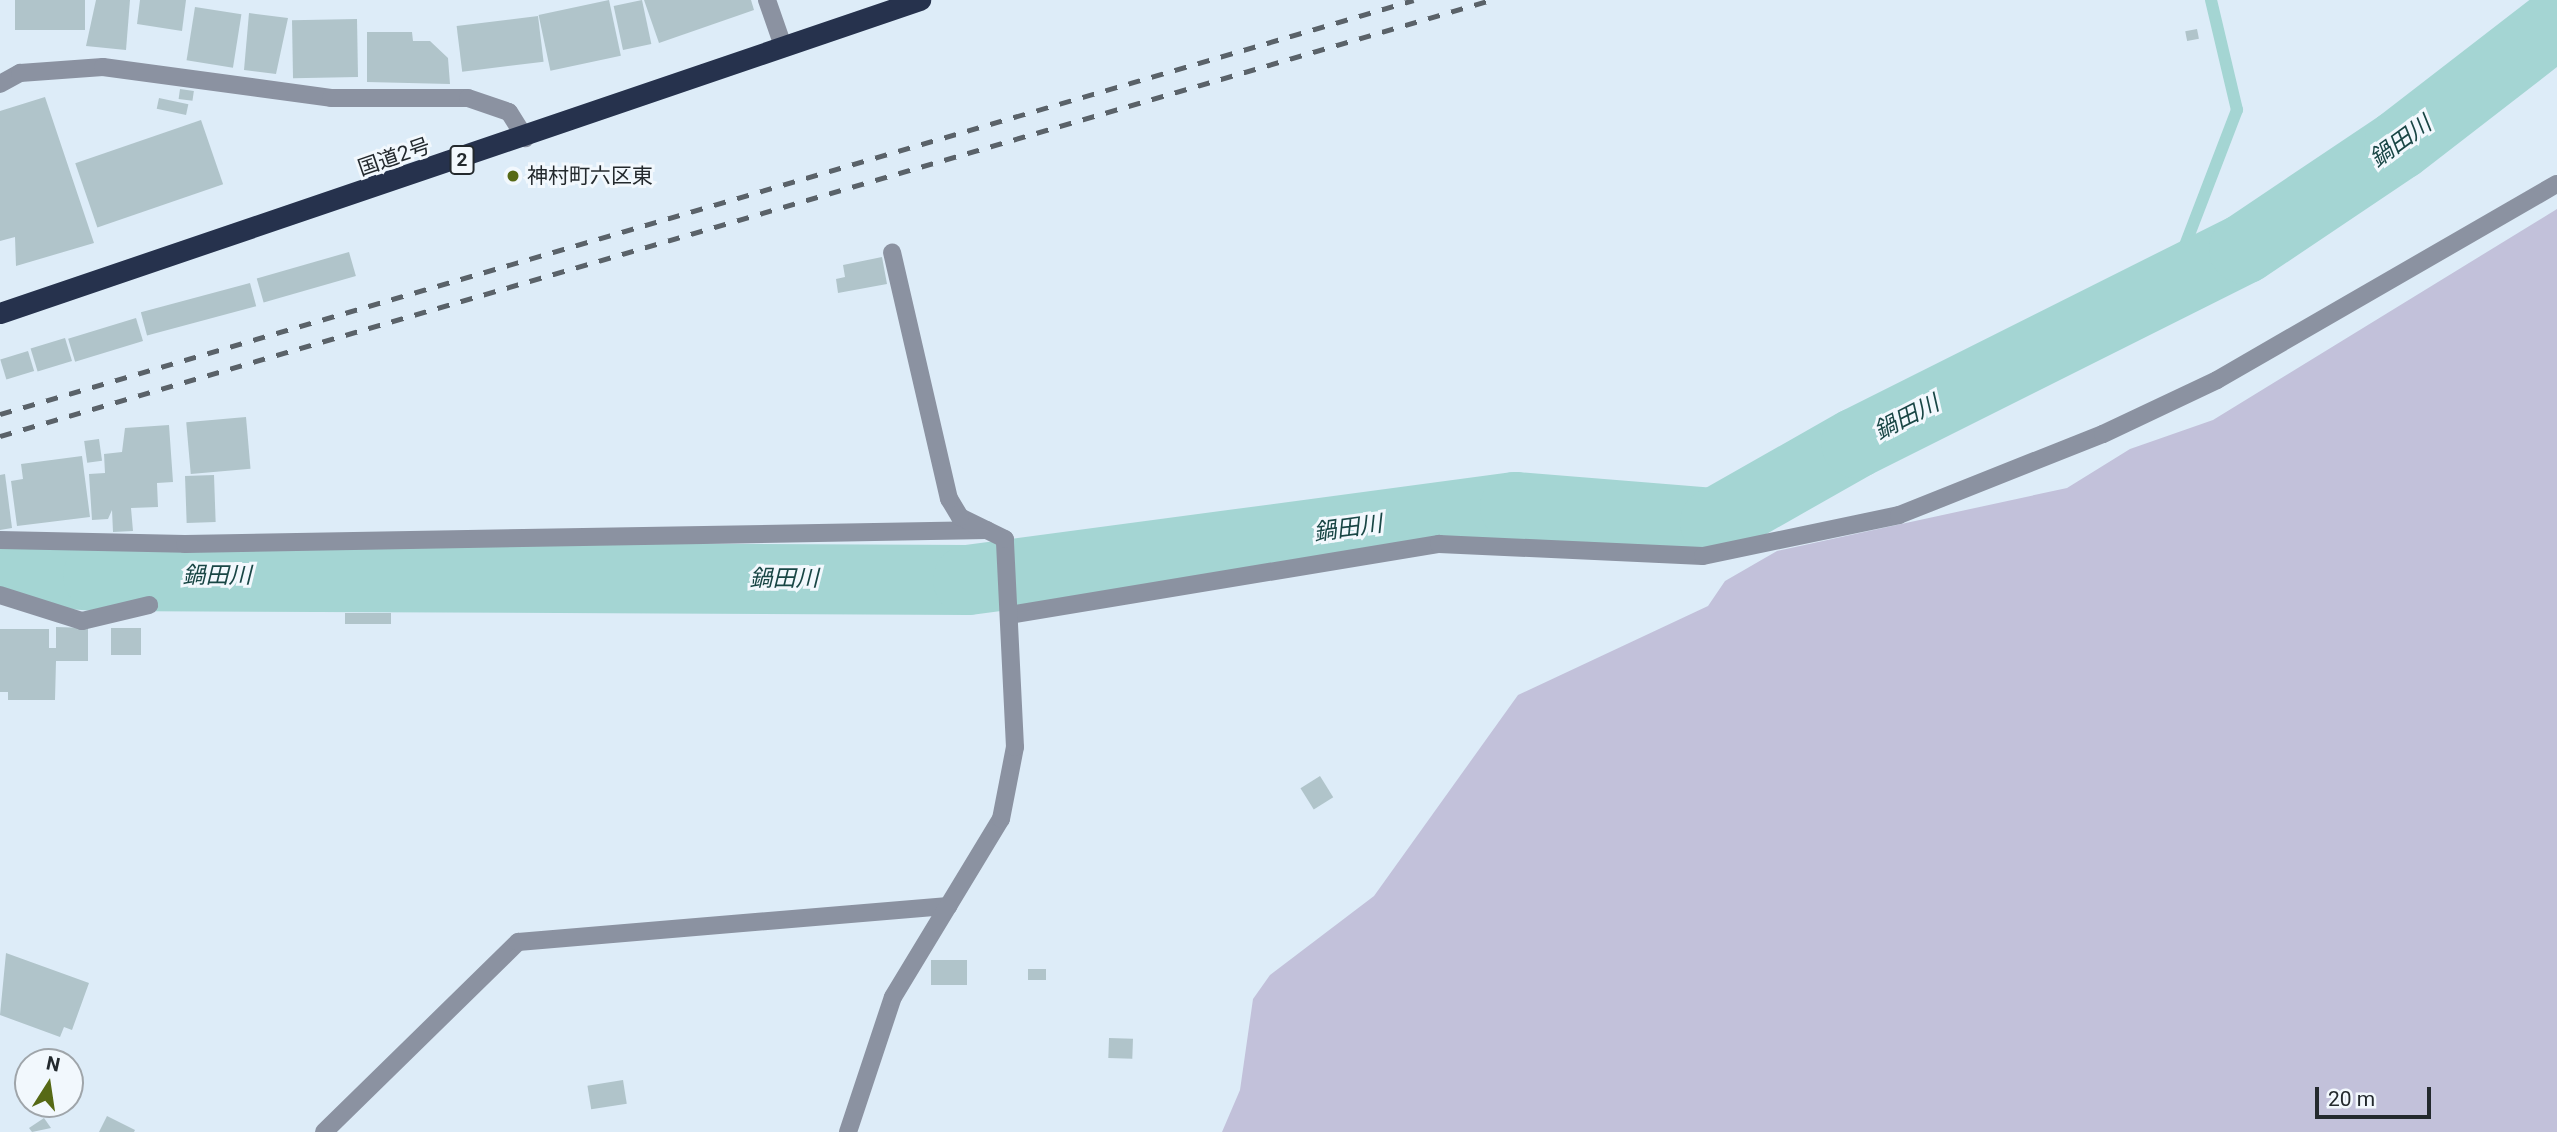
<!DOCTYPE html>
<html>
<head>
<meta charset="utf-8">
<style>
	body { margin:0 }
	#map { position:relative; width:2557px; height:1132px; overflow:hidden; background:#ddecf8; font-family:Roboto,"Noto Sans JP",sans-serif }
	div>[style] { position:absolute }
	.green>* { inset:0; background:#c2c1da }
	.stream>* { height:12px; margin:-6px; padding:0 6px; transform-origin:6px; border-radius:6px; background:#a4d5d3 }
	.river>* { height:70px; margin:-35px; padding:0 35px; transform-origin:35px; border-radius:35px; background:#a4d5d3 }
	.building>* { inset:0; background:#b0c4ca; transform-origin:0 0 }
	.street>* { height:18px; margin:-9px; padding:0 9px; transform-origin:9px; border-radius:9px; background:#8b92a1 }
	.highway>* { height:21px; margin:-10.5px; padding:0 10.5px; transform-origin:10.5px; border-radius:10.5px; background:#26324d }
	.rail>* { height:5px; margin-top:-2.5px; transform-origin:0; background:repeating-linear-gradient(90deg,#5a6269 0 12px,transparent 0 24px) }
	.dots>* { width:19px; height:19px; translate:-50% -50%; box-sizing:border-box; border:4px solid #f2f8fd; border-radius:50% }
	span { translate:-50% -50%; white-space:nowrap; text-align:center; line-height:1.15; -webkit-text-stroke:6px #f2f8fd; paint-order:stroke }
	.shield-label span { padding:2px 5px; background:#f2f8fd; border:2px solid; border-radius:5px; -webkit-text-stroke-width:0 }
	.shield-label { font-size:19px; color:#23292d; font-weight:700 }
	.street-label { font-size:21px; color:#23292d }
	.poi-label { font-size:21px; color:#23292d }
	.left { translate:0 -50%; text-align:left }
	.water-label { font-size:23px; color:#194645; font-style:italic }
	.north { position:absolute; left:14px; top:1048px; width:70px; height:70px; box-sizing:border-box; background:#f2f8fd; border:2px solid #9fa5aa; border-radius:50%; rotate:12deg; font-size:19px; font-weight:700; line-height:28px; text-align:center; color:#23292d }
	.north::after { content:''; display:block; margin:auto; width:24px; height:32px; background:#566915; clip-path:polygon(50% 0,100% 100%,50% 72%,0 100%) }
	.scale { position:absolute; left:2315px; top:1087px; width:116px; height:32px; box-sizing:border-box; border:4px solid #23292d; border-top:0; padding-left:9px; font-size:21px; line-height:24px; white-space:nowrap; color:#23292d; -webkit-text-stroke:5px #f2f8fd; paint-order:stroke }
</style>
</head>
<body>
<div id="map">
	<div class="green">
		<i style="clip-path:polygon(2557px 209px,2557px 1132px,1222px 1132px,1240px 1090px,1253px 999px,1270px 975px,1374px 896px,1518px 695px,1708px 606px,1725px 581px,1777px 551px,2067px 488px,2130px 449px,2213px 420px)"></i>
	</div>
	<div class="stream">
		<i style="left:2169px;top:287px;width:190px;rotate:-69deg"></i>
		<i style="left:2237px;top:110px;width:113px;rotate:-103.3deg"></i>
	</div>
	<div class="river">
		<i style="left:0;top:569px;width:98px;rotate:4.1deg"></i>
		<i style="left:98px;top:576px;width:870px;rotate:0.26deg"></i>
		<i style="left:968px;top:580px;width:552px;rotate:-7.6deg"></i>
		<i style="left:1515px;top:507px;width:201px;rotate:4.6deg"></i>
		<i style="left:1715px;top:523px;width:162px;rotate:-29.6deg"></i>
		<i style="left:1856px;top:443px;width:434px;rotate:-26.6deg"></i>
		<i style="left:2244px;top:249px;width:187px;rotate:-33.9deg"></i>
		<i style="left:2399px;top:145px;width:200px;rotate:-37.7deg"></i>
	</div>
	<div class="building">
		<i style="left:15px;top:0;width:70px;height:30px"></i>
		<i style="clip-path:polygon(96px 0,130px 0,126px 50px,86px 46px)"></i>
		<i style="clip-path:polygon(140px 0,186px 0,182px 31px,137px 24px)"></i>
		<i style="left:609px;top:0;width:57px;height:72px;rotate:78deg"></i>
		<i style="left:642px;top:0;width:45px;height:29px;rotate:78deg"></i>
		<i style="clip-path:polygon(644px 0,751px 0,754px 10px,659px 43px)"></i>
		<i style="left:195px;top:7px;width:47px;height:54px;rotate:9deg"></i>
		<i style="clip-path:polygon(249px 13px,288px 18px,276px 74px,244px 70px)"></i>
		<i style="left:538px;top:16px;width:46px;height:82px;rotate:83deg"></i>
		<i style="left:357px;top:19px;width:58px;height:65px;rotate:89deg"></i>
		<i style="left:2197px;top:29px;width:10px;height:12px;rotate:79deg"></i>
		<i style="clip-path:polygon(367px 32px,412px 32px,413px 41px,430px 41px,448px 58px,450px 84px,367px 82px)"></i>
		<i style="left:180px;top:89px;width:14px;height:10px;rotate:8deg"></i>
		<i style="clip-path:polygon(45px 97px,94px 243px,16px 266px,15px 237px,0 241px,0 111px)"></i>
		<i style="left:159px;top:98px;width:30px;height:11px;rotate:12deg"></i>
		<i style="left:201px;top:120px;width:68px;height:133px;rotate:71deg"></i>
		<i style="left:349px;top:252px;width:25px;height:96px;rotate:74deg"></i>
		<i style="clip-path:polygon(882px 257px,887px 284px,838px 293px,836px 279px,845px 277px,843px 265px)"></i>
		<i style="left:250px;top:283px;width:24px;height:113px;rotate:75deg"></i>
		<i style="left:136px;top:318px;width:24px;height:71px;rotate:73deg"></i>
		<i style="left:65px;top:338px;width:24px;height:36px;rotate:73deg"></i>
		<i style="left:28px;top:351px;width:21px;height:29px;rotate:73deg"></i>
		<i style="left:246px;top:417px;width:52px;height:60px;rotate:85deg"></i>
		<i style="clip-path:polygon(169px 425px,173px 482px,157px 483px,158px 507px,131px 508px,133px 531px,113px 532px,112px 510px,108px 519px,92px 520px,89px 474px,105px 473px,104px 454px,122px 452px,125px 428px)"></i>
		<i style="left:99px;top:439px;width:22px;height:15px;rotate:82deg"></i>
		<i style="clip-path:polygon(82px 456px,90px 517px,17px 526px,11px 481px,23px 479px,21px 464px)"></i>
		<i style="clip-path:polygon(5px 474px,12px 528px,0 530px,0 475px)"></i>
		<i style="left:214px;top:475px;width:47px;height:29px;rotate:88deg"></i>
		<i style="left:345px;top:613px;width:46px;height:11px"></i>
		<i style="clip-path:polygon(56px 627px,88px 628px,88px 661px,56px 661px,55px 700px,8px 700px,8px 692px,0 692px,0 629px,49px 629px,49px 648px,56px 648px)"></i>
		<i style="left:111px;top:628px;width:30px;height:27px"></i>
		<i style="left:1320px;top:776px;width:25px;height:23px;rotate:58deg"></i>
		<i style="clip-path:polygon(6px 953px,89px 983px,72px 1030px,64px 1027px,60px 1037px,0 1015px)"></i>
		<i style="left:967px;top:960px;width:25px;height:36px;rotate:90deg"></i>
		<i style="left:1028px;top:969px;width:18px;height:11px"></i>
		<i style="left:1109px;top:1038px;width:24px;height:20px;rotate:2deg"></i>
		<i style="left:623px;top:1080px;width:24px;height:36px;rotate:81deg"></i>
		<i style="clip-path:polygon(107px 1116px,135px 1130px,134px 1132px,99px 1132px)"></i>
		<i style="clip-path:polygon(44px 1118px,51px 1128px,32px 1132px,29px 1128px)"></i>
	</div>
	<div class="street">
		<i style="left:767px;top:0;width:49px;rotate:70.8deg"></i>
		<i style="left:0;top:84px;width:23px;rotate:-29deg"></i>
		<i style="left:20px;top:73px;width:83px;rotate:-4.1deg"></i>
		<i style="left:103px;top:67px;width:230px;rotate:7.7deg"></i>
		<i style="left:331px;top:98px;width:137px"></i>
		<i style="left:468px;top:98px;width:43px;rotate:18.9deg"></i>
		<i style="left:509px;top:112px;width:31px;rotate:58deg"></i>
		<i style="left:0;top:540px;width:185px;rotate:1.2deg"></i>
		<i style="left:185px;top:544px;width:802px;rotate:-1deg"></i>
		<i style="left:0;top:595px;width:86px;rotate:17.6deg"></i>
		<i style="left:82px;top:621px;width:69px;rotate:-13.4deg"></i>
		<i style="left:1009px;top:615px;width:436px;rotate:-9.4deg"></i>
		<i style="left:1439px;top:544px;width:264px;rotate:2.6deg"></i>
		<i style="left:1703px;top:556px;width:200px;rotate:-11.8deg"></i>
		<i style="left:1899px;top:515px;width:219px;rotate:-21.7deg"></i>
		<i style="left:2103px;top:434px;width:126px;rotate:-25.3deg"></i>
		<i style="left:2217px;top:380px;width:392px;rotate:-30deg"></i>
		<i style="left:324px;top:1132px;width:272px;rotate:-44.4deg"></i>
		<i style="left:518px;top:942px;width:432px;rotate:-4.8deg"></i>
		<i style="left:848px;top:1132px;width:142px;rotate:-71.6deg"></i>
		<i style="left:893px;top:997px;width:208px;rotate:-58.8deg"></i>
		<i style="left:1001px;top:819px;width:73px;rotate:-79deg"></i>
		<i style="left:1015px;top:747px;width:208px;rotate:-92.8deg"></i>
		<i style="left:1005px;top:539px;width:50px;rotate:-153.9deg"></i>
		<i style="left:960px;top:517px;width:21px;rotate:-121deg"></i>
		<i style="left:949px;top:499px;width:253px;rotate:-103deg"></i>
	</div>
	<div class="highway">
		<i style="left:0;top:313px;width:972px;rotate:-18.79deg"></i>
	</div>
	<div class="rail">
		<i style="left:0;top:414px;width:1473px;rotate:-16.32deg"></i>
		<i style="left:0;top:436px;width:1553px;rotate:-16.3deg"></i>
	</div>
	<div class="dots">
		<i style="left:513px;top:176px;background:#566915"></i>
	</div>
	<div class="shield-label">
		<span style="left:462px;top:160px">2</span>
	</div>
	<div class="street-label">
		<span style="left:394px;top:157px;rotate:-19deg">国道2号</span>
	</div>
	<div class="poi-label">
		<span class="left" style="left:527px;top:176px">神村町六区東</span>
	</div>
	<div class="water-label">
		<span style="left:2401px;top:142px;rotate:-36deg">鍋田川</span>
		<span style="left:1907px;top:418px;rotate:-27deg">鍋田川</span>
		<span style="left:1348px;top:529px;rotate:-8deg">鍋田川</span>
		<span style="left:217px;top:576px">鍋田川</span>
		<span style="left:784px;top:579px">鍋田川</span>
	</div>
	<div class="north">N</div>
	<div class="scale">20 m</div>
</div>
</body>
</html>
